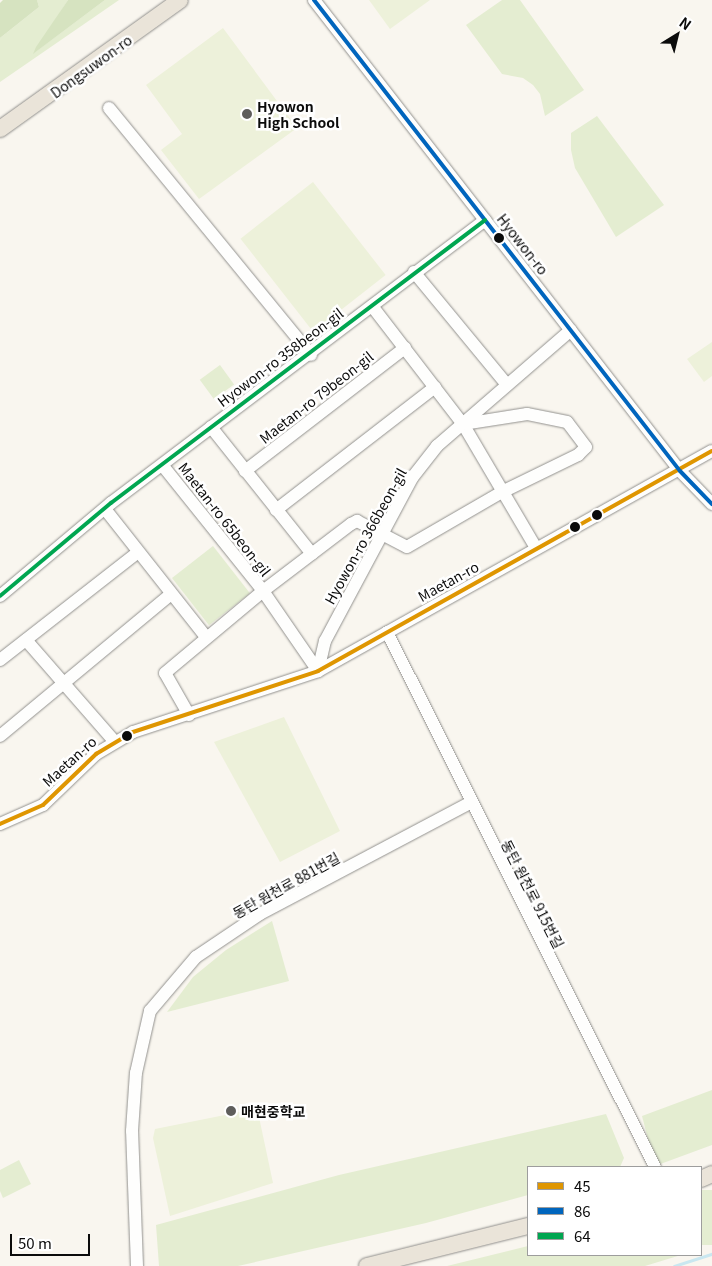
<!DOCTYPE html>
<html>
<head>
<meta charset="utf-8">
<style>
	body { margin:0 }
	#map { position:relative; width:712px; height:1266px; overflow:hidden; background:#f9f6ef; font-family:Georgia,"Noto Sans KR",serif }
	div>[style] { position:absolute }
	.green>* { inset:0; background:#e4edd1; transform-origin:0 0 }
	.forest>* { inset:0; background:#d6e3c0 }
	.pitch>* { inset:0; background:#edf1da; transform-origin:0 0 }
	.stream>* { height:3px; margin:-1.5px; padding:0 1.5px; transform-origin:1.5px; border-radius:1.5px; background:#c9e7f0 }
	.roads { filter:drop-shadow(0 0 1px #92918e) drop-shadow(0 0 1px #92918e) }
	.minor>* { height:12px; margin:-6px; padding:0 6px; transform-origin:6px; border-radius:6px; background:#fefefd }
	.major>* { height:16px; margin:-8px; padding:0 8px; transform-origin:8px; border-radius:8px; background:#eae4d9 }
	.bus-1>* { height:4px; margin:-2px; padding:0 2px; transform-origin:2px; border-radius:2px; background:#df9601 }
	.bus-2>* { height:4px; margin:-2px; padding:0 2px; transform-origin:2px; border-radius:2px; background:#0065bd }
	.bus-3>* { height:4px; margin:-2px; padding:0 2px; transform-origin:2px; border-radius:2px; background:#00a651 }
	.dots>* { width:14px; height:14px; translate:-50% -50%; box-sizing:border-box; border:2px solid #fff; border-radius:50% }
	span { translate:-50% -50%; white-space:nowrap; text-align:center; line-height:1.15; -webkit-text-stroke:5px #fff; paint-order:stroke }
	.street-label { font-size:14px; color:#0b0b0b }
	.poi-label { font-size:14px; color:#0b0b0b; font-weight:700 }
	.left { translate:0 -50%; text-align:left }
	.legend { position:absolute; left:527px; top:1166px; width:175px; height:90px; box-sizing:border-box; background:#fff; border:1px solid #9d9d9d; margin:0; padding:6px 9px; list-style:none; font-size:15px; color:#0b0b0b }
	.legend li { display:flex; align-items:center; gap:10px; height:25px }
	.legend b { width:25px; border:1px solid #9d9d9d }
	.north { position:absolute; left:652px; top:10px; width:50px; height:50px; -webkit-text-stroke:4px #fff; paint-order:stroke; rotate:36deg; font-size:14px; font-weight:700; line-height:20px; text-align:center; color:#0b0b0b }
	.north::after { content:''; display:block; margin:auto; width:18px; height:22px; background:#0b0b0b; clip-path:polygon(50% 0,100% 100%,50% 72%,0 100%) }
	.scale { position:absolute; left:10px; top:1234px; width:80px; height:22px; box-sizing:border-box; border:2px solid #0b0b0b; border-top:0; padding-left:6px; font-size:15px; line-height:18px; white-space:nowrap; color:#0b0b0b; -webkit-text-stroke:4px #fff; paint-order:stroke }
</style>
</head>
<body>
<div id="map">
	<div class="green">
		<i style="clip-path:polygon(37px 0,68px 0,34px 53px,105px 0,119px 0,0 82px,0 38px,39px 7px)"></i>
		<i style="clip-path:polygon(502px 0,520px 0,584px 90px,545px 116px,540px 94px,533px 85px,523px 78px,502px 74px,466px 25px)"></i>
		<i style="clip-path:polygon(597px 116px,664px 205px,616px 237px,575px 168px,571px 150px,571px 133px)"></i>
		<i style="left:220px;top:365px;width:24px;height:25px;rotate:54deg"></i>
		<i style="left:213px;top:546px;width:60px;height:52px;rotate:52deg"></i>
		<i style="clip-path:polygon(272px 921px,289px 981px,167px 1012px,193px 977px,226px 950px)"></i>
		<i style="clip-path:polygon(712px 1090px,712px 1145px,655px 1166px,642px 1116px)"></i>
		<i style="clip-path:polygon(606px 1114px,624px 1158px,620px 1167px,528px 1167px,528px 1195px,426px 1223px,238px 1266px,159px 1266px,156px 1225px,339px 1175px)"></i>
		<i style="clip-path:polygon(19px 1160px,31px 1184px,3px 1198px,0 1191px,0 1170px)"></i>
		<i style="left:712px;top:1190px;width:55px;height:12px;rotate:90deg"></i>
		<i style="clip-path:polygon(528px 1246px,528px 1255px,681px 1255px,645px 1266px,447px 1266px)"></i>
	</div>
	<div class="forest">
		<i style="clip-path:polygon(3px 0,37px 0,39px 7px,0 38px,0 3px)"></i>
		<i style="clip-path:polygon(68px 0,105px 0,33px 54px,36px 47px)"></i>
	</div>
	<div class="pitch">
		<i style="clip-path:polygon(369px 0,430px 0,390px 29px)"></i>
		<i style="clip-path:polygon(223px 28px,297px 128px,199px 199px,161px 150px,182px 134px,146px 85px)"></i>
		<i style="left:313px;top:182px;width:118px;height:92px;rotate:52deg"></i>
		<i style="clip-path:polygon(712px 342px,712px 376px,704px 382px,687px 359px)"></i>
		<i style="clip-path:polygon(284px 717px,340px 831px,280px 862px,214px 742px)"></i>
		<i style="clip-path:polygon(245px 1111px,259px 1117px,273px 1183px,170px 1216px,153px 1138px,155px 1129px)"></i>
	</div>
	<div class="stream">
		<i style="left:674px;top:1266px;width:40px;rotate:-18deg"></i>
	</div>
	<div class="roads">
		<div class="minor">
			<i style="left:314px;top:0;width:596px;rotate:52.15deg"></i>
			<i style="left:680px;top:471px;width:46px;rotate:45.9deg"></i>
			<i style="left:109px;top:108px;width:319px;rotate:50.7deg"></i>
			<i style="left:414px;top:272px;width:146px;rotate:50.5deg"></i>
			<i style="left:372px;top:306px;width:149px;rotate:52.4deg"></i>
			<i style="left:463px;top:424px;width:144px;rotate:59.5deg"></i>
			<i style="left:211px;top:427px;width:162px;rotate:51.5deg"></i>
			<i style="left:163px;top:466px;width:160px;rotate:51.3deg"></i>
			<i style="left:263px;top:591px;width:97px;rotate:55.5deg"></i>
			<i style="left:245px;top:471px;width:202px;rotate:-37.6deg"></i>
			<i style="left:105px;top:509px;width:163px;rotate:51.7deg"></i>
			<i style="left:276px;top:510px;width:201px;rotate:-37.7deg"></i>
			<i style="left:0;top:596px;width:145px;rotate:-40deg"></i>
			<i style="left:111px;top:503px;width:469px;rotate:-37.1deg"></i>
			<i style="left:387px;top:632px;width:598px;rotate:63.39deg"></i>
			<i style="left:26px;top:640px;width:135px;rotate:48.9deg"></i>
			<i style="left:0;top:660px;width:174px;rotate:-38deg"></i>
			<i style="left:318px;top:671px;width:31px;rotate:-77deg"></i>
			<i style="left:325px;top:641px;width:185px;rotate:-61.9deg"></i>
			<i style="left:412px;top:478px;width:41px;rotate:-52deg"></i>
			<i style="left:437px;top:446px;width:177px;rotate:-40.9deg"></i>
			<i style="left:189px;top:715px;width:48px;rotate:-119.7deg"></i>
			<i style="left:165px;top:673px;width:128px;rotate:-39.9deg"></i>
			<i style="left:263px;top:591px;width:111px;rotate:-37.3deg"></i>
			<i style="left:351px;top:524px;width:7px;rotate:-27deg"></i>
			<i style="left:357px;top:521px;width:56px;rotate:27.5deg"></i>
			<i style="left:407px;top:547px;width:110px;rotate:-30.1deg"></i>
			<i style="left:502px;top:492px;width:85px;rotate:-26deg"></i>
			<i style="left:578px;top:455px;width:11px;rotate:-45deg"></i>
			<i style="left:586px;top:447px;width:31px;rotate:-127deg"></i>
			<i style="left:567px;top:422px;width:41px;rotate:-168.7deg"></i>
			<i style="left:527px;top:414px;width:65px;rotate:171.1deg"></i>
			<i style="left:0;top:736px;width:221px;rotate:-39.7deg"></i>
			<i style="left:0;top:824px;width:47px;rotate:-23.8deg"></i>
			<i style="left:43px;top:805px;width:74px;rotate:-43.9deg"></i>
			<i style="left:96px;top:754px;width:43px;rotate:-30.7deg"></i>
			<i style="left:133px;top:732px;width:195px;rotate:-18.2deg"></i>
			<i style="left:318px;top:671px;width:451px;rotate:-29.2deg"></i>
			<i style="left:137px;top:1266px;width:135px;rotate:-92.1deg"></i>
			<i style="left:132px;top:1131px;width:58px;rotate:-86.1deg"></i>
			<i style="left:136px;top:1073px;width:64px;rotate:-77.3deg"></i>
			<i style="left:150px;top:1011px;width:71px;rotate:-49.6deg"></i>
			<i style="left:196px;top:957px;width:77px;rotate:-33.9deg"></i>
			<i style="left:260px;top:914px;width:238px;rotate:-27.9deg"></i>
		</div>
		<div class="major">
			<i style="left:0;top:129px;width:221px;rotate:-35.6deg"></i>
			<i style="left:701px;top:1179px;width:12px;rotate:-24deg"></i>
			<i style="left:367px;top:1266px;width:166px;rotate:-14deg"></i>
		</div>
	</div>
	<div class="bus-1">
		<i style="left:0;top:824px;width:47px;rotate:-23.8deg"></i>
		<i style="left:43px;top:805px;width:74px;rotate:-43.9deg"></i>
		<i style="left:96px;top:754px;width:43px;rotate:-30.7deg"></i>
		<i style="left:133px;top:732px;width:195px;rotate:-18.2deg"></i>
		<i style="left:318px;top:671px;width:451px;rotate:-29.2deg"></i>
	</div>
	<div class="bus-2">
		<i style="left:314px;top:0;width:596px;rotate:52.15deg"></i>
		<i style="left:680px;top:471px;width:46px;rotate:45.9deg"></i>
	</div>
	<div class="bus-3">
		<i style="left:0;top:596px;width:145px;rotate:-40deg"></i>
		<i style="left:111px;top:503px;width:469px;rotate:-37.1deg"></i>
	</div>
	<div class="dots">
		<i style="left:247px;top:114px;background:#5e5d5b"></i>
		<i style="left:499px;top:238px;background:#0b0b0b"></i>
		<i style="left:597px;top:515px;background:#0b0b0b"></i>
		<i style="left:575px;top:527px;background:#0b0b0b"></i>
		<i style="left:127px;top:736px;background:#0b0b0b"></i>
		<i style="left:231px;top:1111px;background:#5e5d5b"></i>
	</div>
	<div class="street-label">
		<span style="left:91px;top:66px;rotate:-36deg">Dongsuwon-ro</span>
		<span style="left:523px;top:244px;rotate:52deg">Hyowon-ro</span>
		<span style="left:280px;top:357px;rotate:-37deg">Hyowon-ro 358beon-gil</span>
		<span style="left:316px;top:397px;rotate:-38deg">Maetan-ro 79beon-gil</span>
		<span style="left:225px;top:519px;rotate:52deg">Maetan-ro 65beon-gil</span>
		<span style="left:365px;top:536px;rotate:-61deg">Hyowon-ro 366beon-gil</span>
		<span style="left:448px;top:581px;rotate:-29deg">Maetan-ro</span>
		<span style="left:69px;top:761px;rotate:-42deg">Maetan-ro</span>
		<span style="left:286px;top:885px;rotate:-29deg">동탄 원천로 881번길</span>
		<span style="left:533px;top:894px;rotate:63deg">동탄 원천로 915번길</span>
	</div>
	<div class="poi-label">
		<span class="left" style="left:257px;top:114px">Hyowon<br>High School</span>
		<span class="left" style="left:241px;top:1111px">매현중학교</span>
	</div>
	<ul class="legend">
	<li><b style="height:6px;background:#df9601"></b>45</li>
	<li><b style="height:6px;background:#0065bd"></b>86</li>
	<li><b style="height:6px;background:#00a651"></b>64</li>
	</ul>
	<div class="north">N</div>
	<div class="scale">50 m</div>
</div>
</body>
</html>
